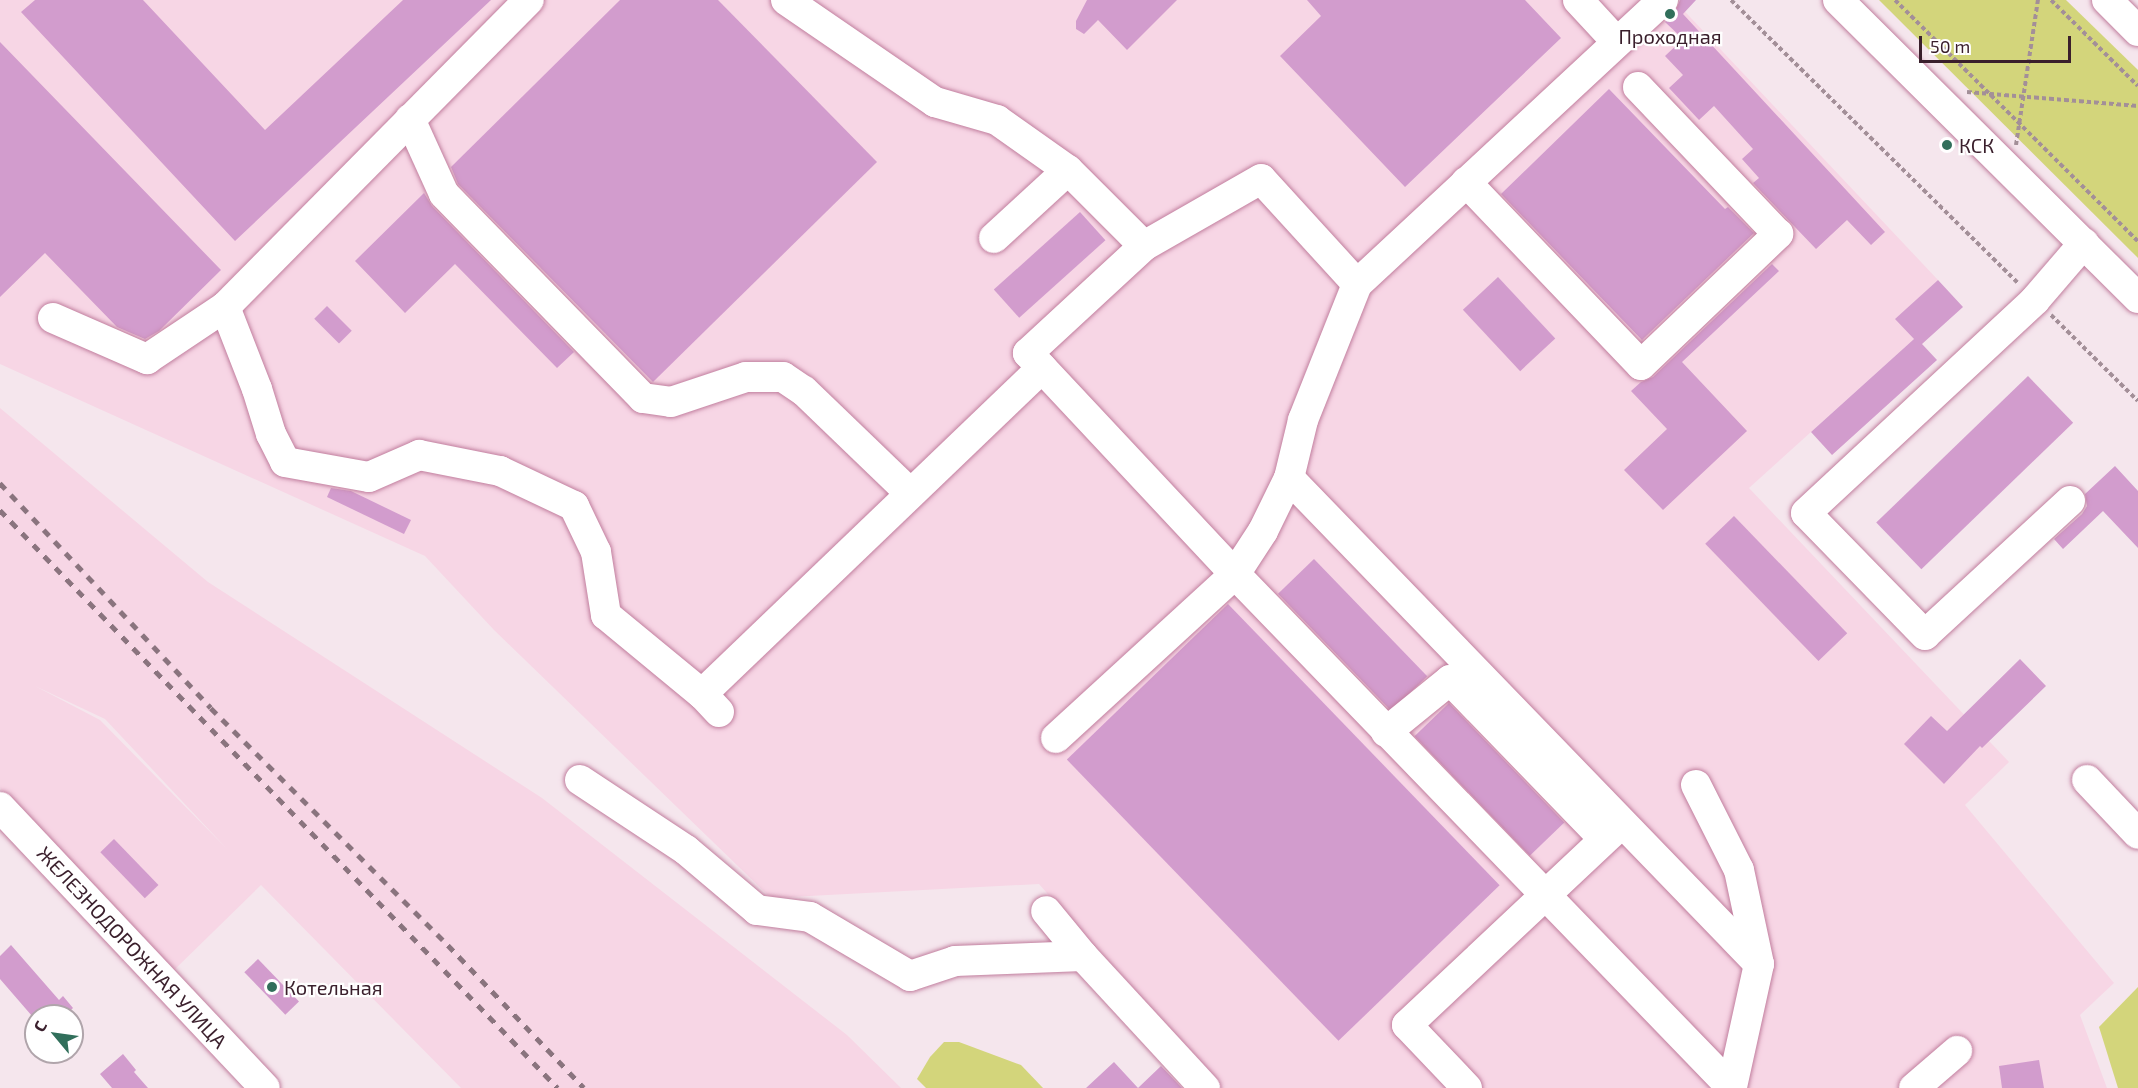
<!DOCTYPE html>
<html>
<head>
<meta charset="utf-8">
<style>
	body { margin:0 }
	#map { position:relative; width:2138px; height:1088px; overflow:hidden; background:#f5e6ed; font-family:"Exo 2",sans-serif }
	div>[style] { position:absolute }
	.built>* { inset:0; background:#f7d6e5 }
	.green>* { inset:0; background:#d3d57b }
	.building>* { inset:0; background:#d29ccd; transform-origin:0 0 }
	.path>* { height:4px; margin-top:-2px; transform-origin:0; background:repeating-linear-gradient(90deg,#a38f98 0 4.5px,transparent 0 7.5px) }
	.roads { filter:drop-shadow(0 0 2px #c17e9e) drop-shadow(0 0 2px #c17e9e) }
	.minor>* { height:30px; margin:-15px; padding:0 15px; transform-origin:15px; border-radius:15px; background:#fff }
	.rail>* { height:4.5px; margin-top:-2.25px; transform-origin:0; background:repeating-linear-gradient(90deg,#8a747e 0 8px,transparent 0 16px) }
	.dots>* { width:16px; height:16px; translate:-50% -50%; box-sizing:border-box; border:3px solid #fff; border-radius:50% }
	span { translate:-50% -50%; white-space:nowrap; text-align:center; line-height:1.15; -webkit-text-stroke:4.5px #fff; paint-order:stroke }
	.poi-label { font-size:20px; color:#3a1f2c }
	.left { translate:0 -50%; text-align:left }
	.street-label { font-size:20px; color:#3a1f2c }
	.north { position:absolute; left:24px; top:1004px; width:60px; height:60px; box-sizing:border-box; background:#fff; border:2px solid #b0a5ab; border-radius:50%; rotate:299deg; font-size:16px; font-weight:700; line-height:24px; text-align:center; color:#3a1f2c }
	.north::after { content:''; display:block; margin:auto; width:21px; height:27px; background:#316f5b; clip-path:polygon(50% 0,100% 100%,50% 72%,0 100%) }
	.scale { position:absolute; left:1919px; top:36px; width:152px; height:27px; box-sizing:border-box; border:3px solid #3a1f2c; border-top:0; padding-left:8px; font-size:18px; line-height:21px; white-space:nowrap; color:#3a1f2c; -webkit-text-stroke:4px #fff; paint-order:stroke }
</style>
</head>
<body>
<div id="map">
	<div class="built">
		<i style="clip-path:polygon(0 0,1674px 0,1938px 280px,1896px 319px,1914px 339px,1749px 488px,2009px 762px,1965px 805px,2114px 983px,2080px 1015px,2107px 1088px,1218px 1088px,1039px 884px,771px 898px,494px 630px,425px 556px,0 364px)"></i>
		<i style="clip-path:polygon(evenodd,0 408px,208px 582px,542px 798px,847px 1035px,901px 1088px,461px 1088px,261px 885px,169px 975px,0 788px,0 408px,35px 686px,105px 719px,228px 850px,100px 720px,35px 686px)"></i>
	</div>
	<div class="green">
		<i style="clip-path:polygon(1879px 0,2066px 0,2138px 70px,2138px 258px)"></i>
		<i style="clip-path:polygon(2138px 987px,2138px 1088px,2118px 1088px,2099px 1027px)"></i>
		<i style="clip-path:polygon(944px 1042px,959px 1042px,1021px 1065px,1043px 1088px,926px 1088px,917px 1079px,930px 1057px)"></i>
	</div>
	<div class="building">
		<i style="clip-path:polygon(35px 0,143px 0,265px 130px,403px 0,491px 0,235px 241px,21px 12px)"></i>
		<i style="clip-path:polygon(620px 0,718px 0,877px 162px,653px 382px,458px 184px,451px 167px)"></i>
		<i style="clip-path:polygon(1087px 0,1177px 0,1127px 50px,1098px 20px,1084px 34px,1076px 29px,1076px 21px)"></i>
		<i style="clip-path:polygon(1307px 0,1525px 0,1561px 38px,1405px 187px,1280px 56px,1321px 16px)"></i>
		<i style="clip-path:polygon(1680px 0,1696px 0,1683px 14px,1885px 232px,1871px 245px,1847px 220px,1816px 249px,1753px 183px,1759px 178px,1742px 159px,1753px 149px,1714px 106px,1699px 120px,1669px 88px,1683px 75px,1665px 56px,1683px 39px,1665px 22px,1675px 12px)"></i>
		<i style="clip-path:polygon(0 42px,221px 270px,159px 331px,145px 339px,117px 327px,45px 253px,0 297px)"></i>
		<i style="clip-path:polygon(1609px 89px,1725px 209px,1728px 207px,1754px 233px,1642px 340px,1501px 194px)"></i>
		<i style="clip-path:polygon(424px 193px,432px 206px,574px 352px,557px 368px,455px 264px,405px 313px,355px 261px)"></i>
		<i style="left:1080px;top:212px;width:38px;height:116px;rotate:48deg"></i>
		<i style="clip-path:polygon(1772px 264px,1779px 271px,1682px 362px,1747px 431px,1663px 510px,1624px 470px,1667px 429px,1631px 391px,1641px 382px,1653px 377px)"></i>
		<i style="left:1498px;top:277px;width:84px;height:48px;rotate:47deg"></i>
		<i style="clip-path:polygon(1938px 280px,1963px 307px,1922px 344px,1937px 360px,1832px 455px,1811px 432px,1914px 339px,1895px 319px)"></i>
		<i style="left:327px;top:306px;width:35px;height:18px;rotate:45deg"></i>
		<i style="left:2028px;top:376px;width:65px;height:211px;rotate:46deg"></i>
		<i style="clip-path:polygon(2115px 466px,2138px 491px,2138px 548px,2103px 511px,2063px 549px,2054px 539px,2082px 514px,2087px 506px,2085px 494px)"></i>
		<i style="clip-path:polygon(331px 488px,351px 491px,411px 520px,404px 534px,327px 497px)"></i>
		<i style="left:1734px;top:516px;width:163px;height:40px;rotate:46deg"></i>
		<i style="left:1314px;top:559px;width:163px;height:50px;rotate:46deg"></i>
		<i style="left:1228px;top:604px;width:391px;height:224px;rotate:46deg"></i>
		<i style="clip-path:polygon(2020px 659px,2046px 686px,1982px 748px,1980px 746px,1944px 784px,1904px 744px,1931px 716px,1947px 731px)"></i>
		<i style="left:1449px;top:703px;width:166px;height:48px;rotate:46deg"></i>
		<i style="left:114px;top:839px;width:64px;height:19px;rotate:46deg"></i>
		<i style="clip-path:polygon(11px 945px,59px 1000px,63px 996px,73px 1008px,69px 1012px,73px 1016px,32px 1016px,0 979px,0 956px)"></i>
		<i style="left:258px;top:959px;width:59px;height:19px;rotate:46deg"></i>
		<i style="clip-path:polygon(123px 1054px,136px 1070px,134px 1072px,148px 1088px,112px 1088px,100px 1074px)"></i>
		<i style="clip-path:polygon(2039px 1060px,2044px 1088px,2002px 1088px,1999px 1066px)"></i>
		<i style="clip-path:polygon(1114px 1062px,1138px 1088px,1161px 1066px,1182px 1088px,1086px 1088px)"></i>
	</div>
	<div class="path">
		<i style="left:1731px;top:0;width:403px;rotate:44.6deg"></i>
		<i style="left:1895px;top:0;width:342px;rotate:44.8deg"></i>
		<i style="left:2051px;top:0;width:122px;rotate:44.7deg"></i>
		<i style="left:1967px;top:92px;width:172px;rotate:4.7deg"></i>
		<i style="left:2016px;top:145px;width:147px;rotate:-81.4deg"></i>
		<i style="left:2051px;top:315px;width:122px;rotate:44.7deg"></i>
	</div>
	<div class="roads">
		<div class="minor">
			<i style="left:786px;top:0;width:181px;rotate:34.4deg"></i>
			<i style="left:935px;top:102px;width:65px;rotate:16.2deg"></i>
			<i style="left:997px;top:120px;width:87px;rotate:35.2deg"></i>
			<i style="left:1068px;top:170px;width:107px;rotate:45deg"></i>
			<i style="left:1578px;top:0;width:56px;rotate:47.2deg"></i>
			<i style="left:1663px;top:0;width:417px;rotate:137.1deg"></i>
			<i style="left:1357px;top:284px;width:142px;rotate:-132.4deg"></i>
			<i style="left:1261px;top:179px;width:135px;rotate:150.2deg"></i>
			<i style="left:1144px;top:246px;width:158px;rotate:137.3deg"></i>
			<i style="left:1028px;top:353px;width:303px;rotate:46.9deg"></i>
			<i style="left:1235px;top:574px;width:715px;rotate:45.96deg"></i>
			<i style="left:1838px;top:0;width:423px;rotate:44.8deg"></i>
			<i style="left:2107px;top:0;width:44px;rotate:45deg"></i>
			<i style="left:410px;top:119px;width:82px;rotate:65.6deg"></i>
			<i style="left:444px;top:194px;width:285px;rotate:45.7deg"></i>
			<i style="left:643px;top:398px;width:28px;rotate:8deg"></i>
			<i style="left:671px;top:402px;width:79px;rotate:-18.4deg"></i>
			<i style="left:746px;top:377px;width:37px"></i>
			<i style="left:783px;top:377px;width:25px;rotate:34deg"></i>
			<i style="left:804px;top:391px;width:147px;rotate:43.9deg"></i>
			<i style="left:1466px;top:182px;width:253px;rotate:46.3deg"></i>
			<i style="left:1641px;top:365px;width:190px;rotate:-43.7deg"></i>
			<i style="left:1778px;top:234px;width:203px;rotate:-133.6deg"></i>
			<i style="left:994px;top:238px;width:100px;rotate:-42.6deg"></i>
			<i style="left:225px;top:307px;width:88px;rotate:68.7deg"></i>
			<i style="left:257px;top:389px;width:47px;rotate:72.7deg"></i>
			<i style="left:271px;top:434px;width:31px;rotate:63deg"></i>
			<i style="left:285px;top:462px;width:85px;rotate:10.1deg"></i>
			<i style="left:369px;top:477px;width:55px;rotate:-23.7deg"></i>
			<i style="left:419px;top:455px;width:83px;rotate:11.2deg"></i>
			<i style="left:500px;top:471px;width:82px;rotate:25.3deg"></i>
			<i style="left:574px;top:506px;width:51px;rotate:64.4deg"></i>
			<i style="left:596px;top:552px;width:64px;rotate:81deg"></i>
			<i style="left:606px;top:615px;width:124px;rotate:39.5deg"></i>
			<i style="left:53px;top:318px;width:103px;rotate:23.6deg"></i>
			<i style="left:147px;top:359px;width:94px;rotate:-33.7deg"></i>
			<i style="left:225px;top:307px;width:432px;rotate:-45.3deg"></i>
			<i style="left:1289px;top:478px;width:676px;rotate:45.96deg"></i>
			<i style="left:2070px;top:501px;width:197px;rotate:137.3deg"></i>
			<i style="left:1925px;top:635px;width:170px;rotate:-134.3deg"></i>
			<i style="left:1806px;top:513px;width:313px;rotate:-42.9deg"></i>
			<i style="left:2035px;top:300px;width:75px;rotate:-49.3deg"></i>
			<i style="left:719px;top:712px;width:25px;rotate:-133deg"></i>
			<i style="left:702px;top:694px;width:471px;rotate:-43.8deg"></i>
			<i style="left:1386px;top:732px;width:82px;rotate:-39.1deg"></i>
			<i style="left:1450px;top:680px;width:221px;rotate:45.9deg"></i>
			<i style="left:1056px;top:738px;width:243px;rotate:-42.5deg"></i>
			<i style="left:1235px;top:574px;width:51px;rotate:-56.9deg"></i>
			<i style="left:1263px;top:531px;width:59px;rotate:-63.9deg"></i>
			<i style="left:1289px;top:478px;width:60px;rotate:-76.4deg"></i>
			<i style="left:1303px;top:420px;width:146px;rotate:-68.3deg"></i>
			<i style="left:580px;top:780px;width:127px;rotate:33.4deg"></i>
			<i style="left:686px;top:850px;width:93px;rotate:40.2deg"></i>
			<i style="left:757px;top:910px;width:53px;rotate:7.5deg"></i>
			<i style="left:810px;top:917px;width:116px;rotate:30.5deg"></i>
			<i style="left:910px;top:976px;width:47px;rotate:-18.4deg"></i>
			<i style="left:955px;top:961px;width:128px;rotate:-2.2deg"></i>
			<i style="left:1083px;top:956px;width:58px;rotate:-129.4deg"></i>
			<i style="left:2087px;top:780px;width:74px;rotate:46.6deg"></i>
			<i style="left:1696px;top:785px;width:95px;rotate:63.2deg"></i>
			<i style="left:1739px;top:870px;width:96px;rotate:78deg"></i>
			<i style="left:1759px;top:964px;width:126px;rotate:102.4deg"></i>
			<i style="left:0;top:807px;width:386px;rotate:46.7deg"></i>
			<i style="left:1083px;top:956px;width:180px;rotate:47.3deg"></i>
			<i style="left:1467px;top:1088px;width:87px;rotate:-133.6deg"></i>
			<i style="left:1407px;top:1025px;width:295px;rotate:-43.2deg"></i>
			<i style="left:1914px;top:1088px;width:57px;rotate:-40.7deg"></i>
		</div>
	</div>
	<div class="rail">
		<i style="left:0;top:483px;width:308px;rotate:46.8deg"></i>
		<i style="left:211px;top:708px;width:335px;rotate:45deg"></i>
		<i style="left:448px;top:945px;width:197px;rotate:46.4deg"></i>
		<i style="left:0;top:510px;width:803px;rotate:46.01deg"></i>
	</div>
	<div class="dots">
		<i style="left:1670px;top:14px;background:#316f5b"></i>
		<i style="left:1947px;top:145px;background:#316f5b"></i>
		<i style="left:272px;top:987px;background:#316f5b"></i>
	</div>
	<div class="poi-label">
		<span style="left:1670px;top:36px">Проходная</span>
		<span class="left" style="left:1959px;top:145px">КСК</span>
		<span class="left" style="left:284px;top:987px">Котельная</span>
	</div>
	<div class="street-label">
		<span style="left:132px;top:947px;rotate:47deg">ЖЕЛЕЗНОДОРОЖНАЯ УЛИЦА</span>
	</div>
	<div class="north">С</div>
	<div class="scale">50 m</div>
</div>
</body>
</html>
